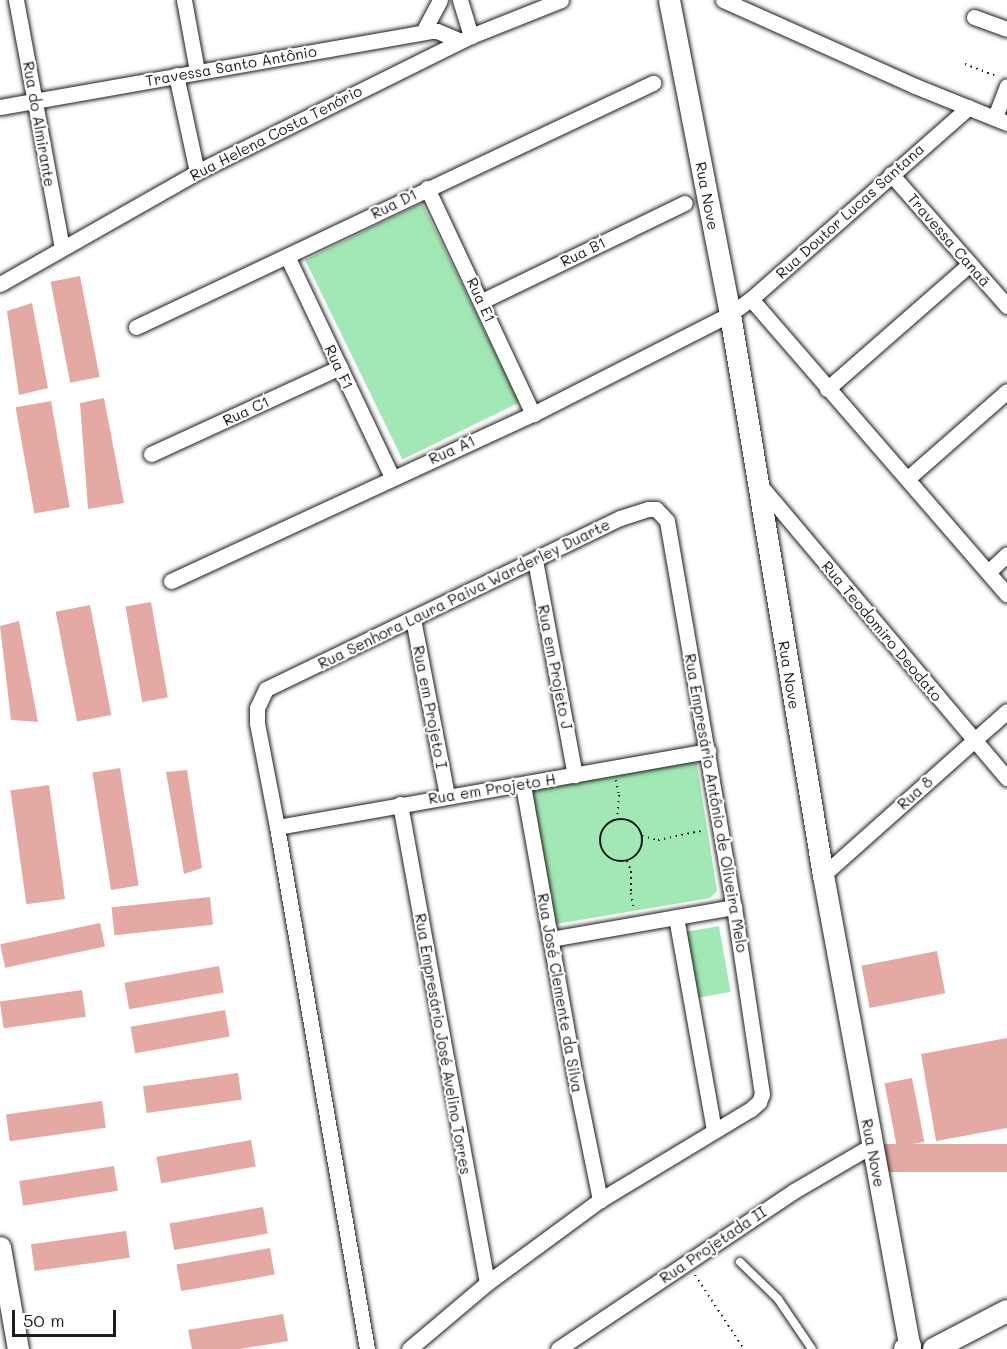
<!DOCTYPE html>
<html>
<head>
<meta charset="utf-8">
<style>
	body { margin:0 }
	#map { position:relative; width:1007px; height:1349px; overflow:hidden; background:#fff; font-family:Mali,sans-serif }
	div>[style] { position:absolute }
	.green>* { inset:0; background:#a2e8b4; transform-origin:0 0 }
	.building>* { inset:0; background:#e4a9a2; transform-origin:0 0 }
	.path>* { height:2px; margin-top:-1px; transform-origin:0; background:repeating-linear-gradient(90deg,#1c1c1c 0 1.5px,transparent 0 6px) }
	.path>.ring { margin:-1px; padding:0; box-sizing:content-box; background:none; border:2px solid #1c1c1c; border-radius:50% }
	.roads { filter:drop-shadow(0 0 2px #1c1c1c) drop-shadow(0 0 2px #1c1c1c) }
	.lane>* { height:8px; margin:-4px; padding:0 4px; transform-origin:4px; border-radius:4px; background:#fff }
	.street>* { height:15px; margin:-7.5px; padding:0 7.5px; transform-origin:7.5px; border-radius:7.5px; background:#fff }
	.secondary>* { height:21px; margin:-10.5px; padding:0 10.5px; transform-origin:10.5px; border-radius:10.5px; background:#fff }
	.primary>* { height:22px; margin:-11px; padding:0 11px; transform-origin:11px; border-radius:11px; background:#fff }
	span { translate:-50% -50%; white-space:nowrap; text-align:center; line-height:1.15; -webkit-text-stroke:4.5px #fff; paint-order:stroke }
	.street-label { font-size:15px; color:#1c1c1c }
	.scale { position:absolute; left:12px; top:1310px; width:104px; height:27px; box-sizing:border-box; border:3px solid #1c1c1c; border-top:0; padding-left:8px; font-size:18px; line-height:21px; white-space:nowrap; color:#1c1c1c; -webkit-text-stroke:4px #fff; paint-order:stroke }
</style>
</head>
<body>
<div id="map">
	<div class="green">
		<i style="left:422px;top:203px;width:222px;height:130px;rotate:64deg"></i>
		<i style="clip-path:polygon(692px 756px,697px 764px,717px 891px,710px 898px,556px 924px,546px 916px,524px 793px,532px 781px)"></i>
		<i style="left:719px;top:926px;width:67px;height:35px;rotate:80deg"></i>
	</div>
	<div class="building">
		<i style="left:80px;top:276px;width:103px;height:30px;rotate:79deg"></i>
		<i style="clip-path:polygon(32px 303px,48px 388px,19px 395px,7px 311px)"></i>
		<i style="clip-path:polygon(104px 398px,124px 503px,88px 509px,80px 403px)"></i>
		<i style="left:51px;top:401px;width:108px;height:36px;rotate:80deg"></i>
		<i style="left:151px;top:602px;width:97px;height:26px;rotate:80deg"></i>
		<i style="left:90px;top:605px;width:112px;height:35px;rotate:79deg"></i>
		<i style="clip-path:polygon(19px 621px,38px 722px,11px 720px,0 626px)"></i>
		<i style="left:120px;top:768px;width:119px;height:28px;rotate:81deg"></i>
		<i style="clip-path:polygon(187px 770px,202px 868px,184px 874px,166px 772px)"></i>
		<i style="left:49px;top:785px;width:115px;height:39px;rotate:82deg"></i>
		<i style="left:210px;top:897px;width:28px;height:99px;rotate:84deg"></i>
		<i style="left:100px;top:923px;width:24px;height:102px;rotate:78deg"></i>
		<i style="left:937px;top:951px;width:43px;height:77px;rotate:79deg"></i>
		<i style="left:219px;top:966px;width:27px;height:96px;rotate:80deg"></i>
		<i style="left:82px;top:990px;width:27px;height:83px;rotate:82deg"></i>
		<i style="left:225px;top:1010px;width:27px;height:96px;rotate:80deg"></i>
		<i style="clip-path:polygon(1007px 1038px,1007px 1128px,936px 1141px,921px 1054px)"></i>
		<i style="left:238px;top:1073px;width:27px;height:96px;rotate:82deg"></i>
		<i style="left:912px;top:1078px;width:65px;height:28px;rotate:79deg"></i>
		<i style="left:102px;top:1101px;width:27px;height:97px;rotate:82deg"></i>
		<i style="left:251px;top:1140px;width:27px;height:96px;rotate:80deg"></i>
		<i style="left:1007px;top:1144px;width:28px;height:127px;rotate:90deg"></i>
		<i style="left:114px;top:1166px;width:25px;height:96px;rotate:81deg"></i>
		<i style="left:263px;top:1207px;width:27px;height:95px;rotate:80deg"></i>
		<i style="left:126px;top:1231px;width:27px;height:96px;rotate:82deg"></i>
		<i style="left:270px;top:1248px;width:27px;height:95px;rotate:80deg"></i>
		<i style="clip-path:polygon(283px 1314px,288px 1341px,240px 1349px,192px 1349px,188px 1330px)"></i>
	</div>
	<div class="path">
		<i style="left:965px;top:64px;width:33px;rotate:21deg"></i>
		<i style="left:616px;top:780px;width:15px;rotate:79deg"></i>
		<i style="left:619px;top:795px;width:24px;rotate:95deg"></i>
		<i class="ring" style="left:600px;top:819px;width:40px;height:40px"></i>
		<i style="left:642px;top:836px;width:16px;rotate:14deg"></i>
		<i style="left:658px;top:840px;width:48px;rotate:-12deg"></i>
		<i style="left:627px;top:861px;width:11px;rotate:68deg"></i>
		<i style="left:631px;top:871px;width:22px;rotate:90deg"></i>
		<i style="left:631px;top:893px;width:17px;rotate:80deg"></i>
		<i style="left:695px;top:1275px;width:89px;rotate:56.5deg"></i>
	</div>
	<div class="roads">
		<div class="lane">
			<i style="left:740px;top:1262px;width:53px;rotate:44.2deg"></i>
			<i style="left:778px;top:1299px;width:60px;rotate:55.8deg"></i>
		</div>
		<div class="street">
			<i style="left:16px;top:0;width:252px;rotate:79.5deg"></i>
			<i style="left:184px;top:0;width:72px;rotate:79.6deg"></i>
			<i style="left:460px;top:0;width:38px;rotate:73deg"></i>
			<i style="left:723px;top:0;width:210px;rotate:24.1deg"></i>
			<i style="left:915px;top:86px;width:99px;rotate:21.9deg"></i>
			<i style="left:974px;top:17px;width:35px;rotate:20deg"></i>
			<i style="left:423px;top:32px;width:36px;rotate:-62deg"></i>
			<i style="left:176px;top:75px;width:99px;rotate:77.8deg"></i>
			<i style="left:0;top:107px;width:436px;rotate:-10deg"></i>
			<i style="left:429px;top:31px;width:8px"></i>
			<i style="left:437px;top:31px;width:25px;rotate:23deg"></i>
			<i style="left:995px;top:117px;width:33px;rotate:-69deg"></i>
			<i style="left:891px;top:174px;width:176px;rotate:48.7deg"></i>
			<i style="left:427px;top:188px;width:250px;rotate:64.9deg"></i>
			<i style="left:287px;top:256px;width:245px;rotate:64.6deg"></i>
			<i style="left:0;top:284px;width:227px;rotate:-29.6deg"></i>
			<i style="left:197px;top:172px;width:306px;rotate:-26.4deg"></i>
			<i style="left:471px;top:36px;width:97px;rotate:-21.8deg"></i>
			<i style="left:751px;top:299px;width:391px;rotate:49.1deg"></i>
			<i style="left:482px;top:301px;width:225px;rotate:-25.8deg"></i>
			<i style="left:136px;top:327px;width:572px;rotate:-25.27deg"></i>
			<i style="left:827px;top:389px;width:190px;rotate:-41.2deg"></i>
			<i style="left:151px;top:454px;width:208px;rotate:-24.7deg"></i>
			<i style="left:907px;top:479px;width:133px;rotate:-41.3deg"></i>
			<i style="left:759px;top:484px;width:385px;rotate:49.9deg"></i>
			<i style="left:535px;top:560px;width:219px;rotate:79.5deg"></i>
			<i style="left:988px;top:572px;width:26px;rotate:-43deg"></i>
			<i style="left:171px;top:581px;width:399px;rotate:-24.8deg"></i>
			<i style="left:533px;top:414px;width:221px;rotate:-26.9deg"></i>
			<i style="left:730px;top:314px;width:26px;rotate:-36deg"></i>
			<i style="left:751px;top:299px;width:290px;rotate:-41.4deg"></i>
			<i style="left:413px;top:619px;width:180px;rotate:79.1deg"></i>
			<i style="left:523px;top:785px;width:291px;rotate:79.9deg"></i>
			<i style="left:574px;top:1072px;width:131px;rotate:78.5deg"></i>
			<i style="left:400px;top:804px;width:487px;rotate:79.7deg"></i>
			<i style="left:277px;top:827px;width:438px;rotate:-10deg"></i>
			<i style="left:823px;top:875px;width:246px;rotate:-41.7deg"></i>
			<i style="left:676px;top:917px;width:216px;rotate:79.9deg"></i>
			<i style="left:550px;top:939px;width:187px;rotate:-9.9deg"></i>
			<i style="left:367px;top:1349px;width:530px;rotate:-99.78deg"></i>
			<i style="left:277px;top:827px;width:106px;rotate:-100.9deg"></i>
			<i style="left:257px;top:723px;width:15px;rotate:-90deg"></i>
			<i style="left:257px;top:708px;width:21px;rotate:-65deg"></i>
			<i style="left:266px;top:689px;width:393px;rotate:-25.8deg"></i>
			<i style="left:620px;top:518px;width:29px;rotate:-18deg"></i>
			<i style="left:648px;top:509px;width:8px"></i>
			<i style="left:656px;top:509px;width:16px;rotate:47deg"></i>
			<i style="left:667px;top:521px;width:392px;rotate:80.2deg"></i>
			<i style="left:734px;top:907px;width:189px;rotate:81.5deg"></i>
			<i style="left:762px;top:1094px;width:9px;rotate:111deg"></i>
			<i style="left:759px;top:1102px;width:11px;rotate:139deg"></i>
			<i style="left:751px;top:1109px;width:176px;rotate:148.9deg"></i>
			<i style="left:600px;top:1200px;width:140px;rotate:143.7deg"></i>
			<i style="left:487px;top:1283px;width:102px;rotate:139.8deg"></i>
			<i style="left:558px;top:1349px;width:284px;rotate:-33.8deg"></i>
			<i style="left:794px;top:1191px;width:89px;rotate:-30.3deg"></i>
		</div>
		<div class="secondary">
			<i style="left:669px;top:0;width:320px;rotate:79deg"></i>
			<i style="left:730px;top:314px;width:569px;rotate:80.59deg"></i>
			<i style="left:823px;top:875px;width:482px;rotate:79.6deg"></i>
			<i style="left:0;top:1247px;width:104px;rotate:80deg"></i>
		</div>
		<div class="primary">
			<i style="left:905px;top:1349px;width:6px;rotate:-31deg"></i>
			<i style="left:934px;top:1349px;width:82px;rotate:-27.5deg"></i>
		</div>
	</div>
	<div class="street-label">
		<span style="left:231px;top:66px;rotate:-10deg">Travessa Santo Antônio</span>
		<span style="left:39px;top:124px;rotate:80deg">Rua do Almirante</span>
		<span style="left:276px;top:133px;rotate:-27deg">Rua Helena Costa Tenório</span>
		<span style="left:707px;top:196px;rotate:79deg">Rua Nove</span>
		<span style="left:394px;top:204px;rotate:-26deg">Rua D1</span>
		<span style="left:850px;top:211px;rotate:-42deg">Rua Doutor Lucas Santana</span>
		<span style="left:949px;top:240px;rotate:49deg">Travessa Canaã</span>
		<span style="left:583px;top:252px;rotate:-26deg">Rua B1</span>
		<span style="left:481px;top:300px;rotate:65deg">Rua E1</span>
		<span style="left:339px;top:367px;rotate:65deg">Rua F1</span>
		<span style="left:246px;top:411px;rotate:-25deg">Rua C1</span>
		<span style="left:452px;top:450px;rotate:-24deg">Rua A1</span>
		<span style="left:464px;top:594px;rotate:-26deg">Rua Senhora Laura Paiva Warderley Duarte</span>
		<span style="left:882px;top:631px;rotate:50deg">Rua Teodomiro Deodato</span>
		<span style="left:555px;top:667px;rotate:79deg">Rua em Projeto J</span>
		<span style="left:789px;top:675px;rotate:81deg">Rua Nove</span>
		<span style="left:430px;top:707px;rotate:79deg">Rua em Projeto I</span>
		<span style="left:492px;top:789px;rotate:-9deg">Rua em Projeto H</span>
		<span style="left:915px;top:793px;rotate:-42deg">Rua 8</span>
		<span style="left:716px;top:803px;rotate:80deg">Rua Empresário Antônio de Oliveira Melo</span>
		<span style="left:560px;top:993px;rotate:80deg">Rua José Clemente da Silva</span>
		<span style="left:443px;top:1044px;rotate:80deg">Rua Empresário José Avelino Torres</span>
		<span style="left:873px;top:1153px;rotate:79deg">Rua Nove</span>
		<span style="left:713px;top:1245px;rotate:-34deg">Rua Projetada II</span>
	</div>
	<div class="scale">50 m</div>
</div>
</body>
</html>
